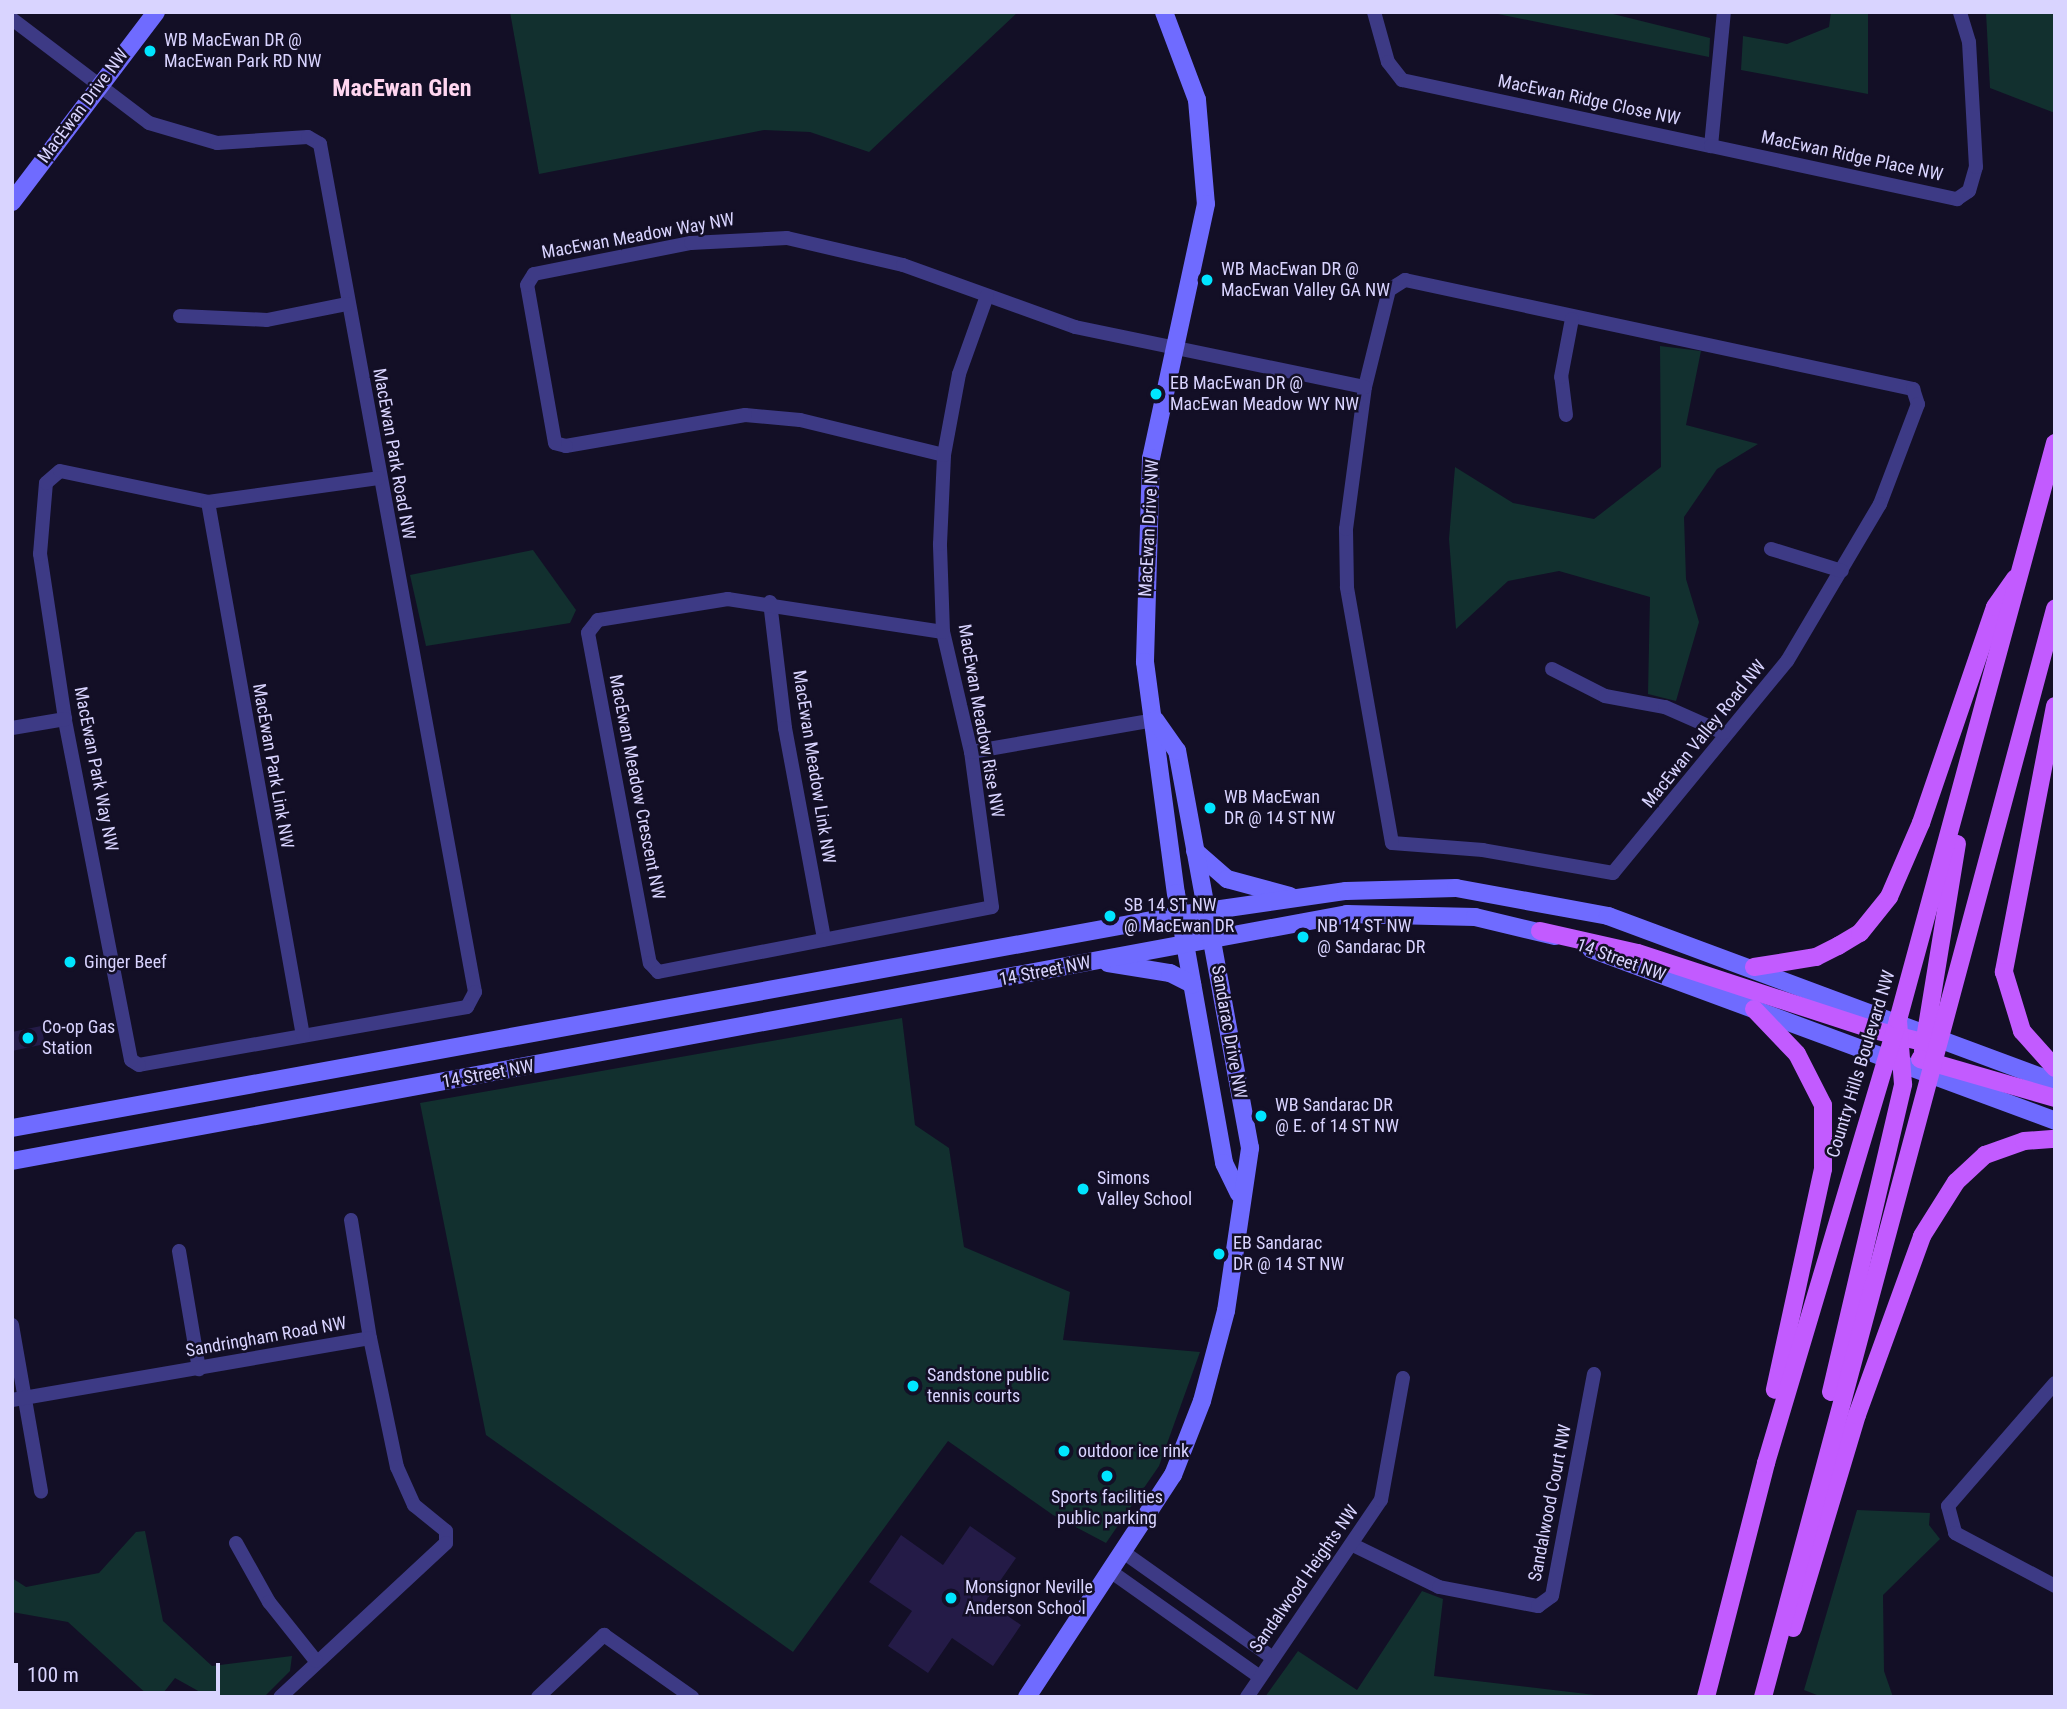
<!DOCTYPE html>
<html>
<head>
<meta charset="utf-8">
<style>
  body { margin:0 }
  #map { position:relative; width:2067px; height:1709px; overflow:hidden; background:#130f26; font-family:"Roboto Condensed",sans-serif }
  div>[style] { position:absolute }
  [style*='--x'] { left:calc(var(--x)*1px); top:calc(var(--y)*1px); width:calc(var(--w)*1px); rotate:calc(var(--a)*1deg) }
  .green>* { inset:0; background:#12302f }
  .building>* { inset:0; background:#241b47 }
  .street>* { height:14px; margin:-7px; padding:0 7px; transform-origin:7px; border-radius:7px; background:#3d3a85 }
  .secondary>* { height:18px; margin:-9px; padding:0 9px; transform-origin:9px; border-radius:9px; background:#6f6bff }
  .primary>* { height:18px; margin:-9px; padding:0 9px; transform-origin:9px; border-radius:9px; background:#c25bff }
  .dots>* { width:19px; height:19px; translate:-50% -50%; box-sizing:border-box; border:4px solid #130f26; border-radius:50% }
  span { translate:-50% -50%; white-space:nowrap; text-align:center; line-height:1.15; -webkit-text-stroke:5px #130f26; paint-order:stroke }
  .poi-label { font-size:18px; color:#d9d4ff }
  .left { translate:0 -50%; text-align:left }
  .street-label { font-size:18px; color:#d9d4ff }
  .district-label { font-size:24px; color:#ffd6f0; font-weight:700 }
  .frame { position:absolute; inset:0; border:14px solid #d9d4ff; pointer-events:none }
  .scale { position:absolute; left:14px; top:1663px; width:206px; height:32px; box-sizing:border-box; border:4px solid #d9d4ff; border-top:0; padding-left:9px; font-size:21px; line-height:24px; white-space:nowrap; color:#d9d4ff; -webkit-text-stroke:5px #130f26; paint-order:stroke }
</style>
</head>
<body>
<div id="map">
  <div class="green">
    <i style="clip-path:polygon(510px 12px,1018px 12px,869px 152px,810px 132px,764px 130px,539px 174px)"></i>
    <i style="clip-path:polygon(1488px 12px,1605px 12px,1710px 38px,1709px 57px)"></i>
    <i style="clip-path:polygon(1831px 12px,1868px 12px,1868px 94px,1741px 70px,1743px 36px,1787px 44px,1829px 27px)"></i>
    <i style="clip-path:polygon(1986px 12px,2055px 12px,2055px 113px,1990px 88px)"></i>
    <i style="clip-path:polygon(1660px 346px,1701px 351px,1686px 425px,1758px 444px,1717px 469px,1684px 517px,1686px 579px,1699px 622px,1676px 701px,1648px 694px,1650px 597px,1559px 571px,1508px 581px,1456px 629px,1449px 539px,1455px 467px,1513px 503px,1594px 519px,1661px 467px)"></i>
    <i style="clip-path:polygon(533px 550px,576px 610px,570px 623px,426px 646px,410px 575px)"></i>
    <i style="clip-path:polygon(902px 1018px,915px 1125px,949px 1148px,964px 1247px,1070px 1292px,1063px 1340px,1200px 1352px,1159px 1466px,1106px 1543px,1053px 1515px,948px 1441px,793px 1652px,486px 1435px,420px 1103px)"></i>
    <i style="clip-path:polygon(1857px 1510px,1930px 1513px,1929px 1525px,1940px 1539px,1883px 1595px,1884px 1671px,1893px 1697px,1822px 1697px,1804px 1690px)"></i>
    <i style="clip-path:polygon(145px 1531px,163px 1621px,212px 1666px,292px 1656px,290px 1671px,264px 1697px,209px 1697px,175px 1678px,160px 1697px,150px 1697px,68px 1622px,12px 1612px,12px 1578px,26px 1587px,99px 1573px,136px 1532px)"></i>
    <i style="clip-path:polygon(1422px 1591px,1443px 1599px,1434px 1676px,1612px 1697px,1265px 1697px,1298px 1651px,1357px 1690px)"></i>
  </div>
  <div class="building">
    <i style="clip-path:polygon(41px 1026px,45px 1044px,12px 1051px,12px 1032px)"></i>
    <i style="clip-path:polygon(970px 1526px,1016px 1558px,986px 1601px,1021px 1625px,993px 1666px,952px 1638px,928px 1673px,888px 1646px,912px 1611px,869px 1582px,901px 1535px,943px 1565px)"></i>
  </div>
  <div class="street">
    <i style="--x:1374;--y:12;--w:52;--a:74.4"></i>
    <i style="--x:1388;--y:62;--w:23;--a:52"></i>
    <i style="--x:1402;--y:80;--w:316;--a:12.1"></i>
    <i style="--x:1711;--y:146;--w:135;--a:-84.5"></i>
    <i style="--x:12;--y:19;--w:172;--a:37.2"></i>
    <i style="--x:149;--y:123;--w:71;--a:16.4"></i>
    <i style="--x:217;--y:143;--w:91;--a:-3.8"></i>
    <i style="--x:308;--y:137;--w:14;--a:30"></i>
    <i style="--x:320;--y:144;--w:862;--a:79.64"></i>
    <i style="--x:475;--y:992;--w:17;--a:118"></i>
    <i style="--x:467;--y:1007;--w:333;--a:170"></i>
    <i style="--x:139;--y:1065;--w:9;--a:-148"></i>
    <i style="--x:131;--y:1060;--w:347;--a:-101"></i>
    <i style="--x:65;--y:719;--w:167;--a:-98.6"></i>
    <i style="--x:40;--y:554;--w:71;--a:-85.2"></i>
    <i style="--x:46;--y:483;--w:18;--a:-41"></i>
    <i style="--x:60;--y:471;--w:151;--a:11.8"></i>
    <i style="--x:208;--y:502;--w:172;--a:-8"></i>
    <i style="--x:1711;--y:146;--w:252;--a:12.2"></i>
    <i style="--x:1957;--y:199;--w:14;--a:-34"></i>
    <i style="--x:1969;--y:191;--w:25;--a:-74"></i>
    <i style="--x:1976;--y:167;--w:125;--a:-93.2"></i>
    <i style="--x:1969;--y:42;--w:31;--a:-107"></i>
    <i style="--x:1405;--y:280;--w:520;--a:12.11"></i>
    <i style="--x:1913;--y:389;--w:16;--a:72"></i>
    <i style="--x:1918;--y:404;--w:107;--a:110.8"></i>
    <i style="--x:1880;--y:504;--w:182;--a:120.6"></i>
    <i style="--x:1787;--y:661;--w:274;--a:129.4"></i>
    <i style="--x:1613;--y:873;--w:132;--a:-170"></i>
    <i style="--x:1483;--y:850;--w:91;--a:-175.6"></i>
    <i style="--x:1392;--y:843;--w:260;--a:-100"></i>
    <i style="--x:1347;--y:587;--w:58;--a:-91"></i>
    <i style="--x:1346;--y:529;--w:143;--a:-82.4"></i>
    <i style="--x:1365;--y:387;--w:100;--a:-76.1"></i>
    <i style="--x:1389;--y:290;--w:19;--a:-32"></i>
    <i style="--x:180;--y:316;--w:87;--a:2.6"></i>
    <i style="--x:267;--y:320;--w:82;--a:-11.3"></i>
    <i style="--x:1566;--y:415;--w:38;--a:-97"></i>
    <i style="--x:1561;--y:377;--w:59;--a:-79.3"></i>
    <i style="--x:944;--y:455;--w:148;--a:-166.3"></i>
    <i style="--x:800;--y:420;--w:55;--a:-174.8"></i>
    <i style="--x:745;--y:415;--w:182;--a:170.2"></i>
    <i style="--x:566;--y:446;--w:11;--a:-165"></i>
    <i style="--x:555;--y:443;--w:160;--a:-100"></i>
    <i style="--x:527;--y:285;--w:13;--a:-58"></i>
    <i style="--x:534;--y:274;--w:160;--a:-11.2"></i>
    <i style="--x:691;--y:243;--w:96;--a:-3"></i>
    <i style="--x:787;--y:238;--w:119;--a:13.1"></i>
    <i style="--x:903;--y:265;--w:183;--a:19.8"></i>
    <i style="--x:1075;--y:327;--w:296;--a:11.7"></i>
    <i style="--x:208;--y:502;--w:542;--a:79.91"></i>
    <i style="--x:1771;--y:549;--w:74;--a:17.2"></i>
    <i style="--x:770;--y:602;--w:127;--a:83.2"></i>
    <i style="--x:785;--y:728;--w:215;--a:79.5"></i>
    <i style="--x:943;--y:632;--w:218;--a:-171.3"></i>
    <i style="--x:728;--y:599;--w:132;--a:170.8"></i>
    <i style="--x:598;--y:620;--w:16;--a:128"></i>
    <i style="--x:588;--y:633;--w:336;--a:79.4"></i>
    <i style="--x:650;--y:963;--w:12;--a:48"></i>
    <i style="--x:658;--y:972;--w:340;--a:-11"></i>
    <i style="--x:992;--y:907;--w:156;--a:-97.7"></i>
    <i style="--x:971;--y:752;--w:123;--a:-103.1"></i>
    <i style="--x:943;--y:632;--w:88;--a:-92"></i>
    <i style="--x:940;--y:544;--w:89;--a:-87.4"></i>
    <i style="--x:944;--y:455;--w:82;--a:-79.5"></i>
    <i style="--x:959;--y:374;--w:83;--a:-70.3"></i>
    <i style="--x:1552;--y:669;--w:59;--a:27"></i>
    <i style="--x:1605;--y:696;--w:61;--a:10.4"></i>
    <i style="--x:1665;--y:707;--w:64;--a:23.8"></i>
    <i style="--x:12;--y:728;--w:54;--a:-9.6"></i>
    <i style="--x:971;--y:752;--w:187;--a:-9.9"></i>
    <i style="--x:351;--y:1220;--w:120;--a:80.9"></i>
    <i style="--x:179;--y:1251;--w:120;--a:80.4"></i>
    <i style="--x:12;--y:1325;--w:169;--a:80.1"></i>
    <i style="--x:2055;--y:1383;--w:163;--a:131"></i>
    <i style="--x:1948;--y:1506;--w:28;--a:75"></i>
    <i style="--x:1955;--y:1533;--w:113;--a:27.9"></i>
    <i style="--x:12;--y:1400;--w:363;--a:-9.8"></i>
    <i style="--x:370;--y:1338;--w:132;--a:78.2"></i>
    <i style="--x:397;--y:1467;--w:42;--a:65.9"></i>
    <i style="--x:414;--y:1505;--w:41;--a:39.1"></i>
    <i style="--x:446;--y:1531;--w:12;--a:90"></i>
    <i style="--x:446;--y:1543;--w:226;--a:137.1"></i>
    <i style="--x:236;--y:1543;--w:68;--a:60.8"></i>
    <i style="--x:269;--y:1602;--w:75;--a:51.5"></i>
    <i style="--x:1355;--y:1546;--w:93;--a:26"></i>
    <i style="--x:1439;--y:1587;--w:101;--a:10.9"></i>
    <i style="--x:1538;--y:1606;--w:17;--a:-36"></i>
    <i style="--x:1552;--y:1596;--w:226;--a:-79.3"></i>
    <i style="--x:1126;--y:1554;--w:180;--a:35.3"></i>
    <i style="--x:1113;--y:1573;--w:180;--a:35.3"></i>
    <i style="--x:538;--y:1697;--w:91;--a:-43.2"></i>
    <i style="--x:604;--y:1635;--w:108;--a:35.2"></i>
    <i style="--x:1247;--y:1697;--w:238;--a:-55.8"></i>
    <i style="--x:1381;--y:1500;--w:124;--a:-79.8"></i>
  </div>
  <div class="secondary">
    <i style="--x:1164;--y:12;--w:94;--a:69.4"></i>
    <i style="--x:1197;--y:100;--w:104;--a:85.1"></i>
    <i style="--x:1206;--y:204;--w:260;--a:102.2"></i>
    <i style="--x:1151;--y:458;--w:204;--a:91.7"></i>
    <i style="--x:1145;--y:662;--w:233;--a:82.4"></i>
    <i style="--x:1176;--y:893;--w:274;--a:79.9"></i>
    <i style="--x:1224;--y:1163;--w:34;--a:64"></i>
    <i style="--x:12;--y:202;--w:238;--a:-52.8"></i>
    <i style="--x:1195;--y:851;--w:43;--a:41.2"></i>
    <i style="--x:1227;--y:879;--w:65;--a:15.1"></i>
    <i style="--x:1591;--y:949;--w:495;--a:20.3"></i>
    <i style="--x:1108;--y:963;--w:63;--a:9.2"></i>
    <i style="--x:1170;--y:973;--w:25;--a:27"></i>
    <i style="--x:12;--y:1128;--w:1186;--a:-10.34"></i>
    <i style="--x:1179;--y:915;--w:169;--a:-8.2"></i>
    <i style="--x:1346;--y:891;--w:110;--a:-1.6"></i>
    <i style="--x:1456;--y:888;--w:155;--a:10.4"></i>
    <i style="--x:1608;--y:916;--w:477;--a:20.4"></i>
    <i style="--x:12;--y:1161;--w:1358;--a:-10.48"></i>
    <i style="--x:1347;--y:914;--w:128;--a:1.3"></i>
    <i style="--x:1475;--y:917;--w:82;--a:13.4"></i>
    <i style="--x:1027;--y:1697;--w:266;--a:-56.7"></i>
    <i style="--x:1173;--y:1475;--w:79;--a:-68.6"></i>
    <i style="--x:1202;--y:1401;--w:93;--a:-75.1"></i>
    <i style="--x:1226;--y:1311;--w:165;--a:-81.6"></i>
    <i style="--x:1250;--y:1148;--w:404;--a:-100.4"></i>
    <i style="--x:1177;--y:751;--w:38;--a:-125"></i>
  </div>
  <div class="primary">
    <i style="--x:2055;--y:706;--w:271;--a:100.9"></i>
    <i style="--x:2004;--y:972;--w:62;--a:73"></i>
    <i style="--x:2022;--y:1031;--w:50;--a:48.3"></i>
    <i style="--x:1540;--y:931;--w:100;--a:12.7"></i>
    <i style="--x:1638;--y:953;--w:244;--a:18.1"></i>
    <i style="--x:1870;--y:1029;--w:50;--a:13.8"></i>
    <i style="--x:1919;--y:1041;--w:21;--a:-11"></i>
    <i style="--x:1754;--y:967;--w:63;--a:-9.2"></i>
    <i style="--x:1816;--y:957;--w:25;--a:-27"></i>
    <i style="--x:1838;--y:946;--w:26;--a:-31"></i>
    <i style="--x:1860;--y:933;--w:46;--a:-51.1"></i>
    <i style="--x:1889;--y:897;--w:81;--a:-66.6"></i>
    <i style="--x:1921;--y:823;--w:228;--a:-71.1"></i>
    <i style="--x:1995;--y:607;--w:35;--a:-55"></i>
    <i style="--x:1754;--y:1009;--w:62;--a:46.3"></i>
    <i style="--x:1797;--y:1054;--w:57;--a:63"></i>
    <i style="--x:1823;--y:1105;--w:64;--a:90"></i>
    <i style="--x:1823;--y:1169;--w:226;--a:102.3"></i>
    <i style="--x:1923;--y:1051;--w:210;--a:-80.7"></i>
    <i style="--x:1920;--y:1059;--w:141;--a:16.1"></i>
    <i style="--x:1831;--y:1392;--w:316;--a:-76.8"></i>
    <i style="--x:1903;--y:1084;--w:64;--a:-94.5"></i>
    <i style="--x:1793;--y:1628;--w:222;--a:-73.3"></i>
    <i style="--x:1857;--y:1415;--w:190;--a:-70"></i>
    <i style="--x:1922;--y:1236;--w:64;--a:-57.8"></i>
    <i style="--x:1956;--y:1182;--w:40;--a:-43"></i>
    <i style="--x:1985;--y:1155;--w:41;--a:-19.7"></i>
    <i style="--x:2024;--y:1141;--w:31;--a:-4"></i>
    <i style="--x:1706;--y:1697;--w:242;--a:-75.6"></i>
    <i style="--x:1766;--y:1463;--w:462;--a:-73.4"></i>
    <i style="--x:1898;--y:1020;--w:598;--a:-74.78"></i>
    <i style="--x:1763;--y:1697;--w:1127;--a:-74.98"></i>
  </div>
  <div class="dots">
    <i style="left:150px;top:51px;background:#00e5ff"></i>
    <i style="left:1207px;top:280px;background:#00e5ff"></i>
    <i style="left:1156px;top:394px;background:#00e5ff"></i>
    <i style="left:1210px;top:808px;background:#00e5ff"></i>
    <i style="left:1110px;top:916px;background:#00e5ff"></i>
    <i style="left:1303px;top:937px;background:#00e5ff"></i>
    <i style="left:70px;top:962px;background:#00e5ff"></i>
    <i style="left:28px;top:1038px;background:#00e5ff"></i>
    <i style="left:1261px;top:1116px;background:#00e5ff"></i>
    <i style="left:1083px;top:1189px;background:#00e5ff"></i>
    <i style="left:1219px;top:1254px;background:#00e5ff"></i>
    <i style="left:913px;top:1386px;background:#00e5ff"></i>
    <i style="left:1064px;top:1451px;background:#00e5ff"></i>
    <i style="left:1107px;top:1476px;background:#00e5ff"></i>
    <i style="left:951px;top:1598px;background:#00e5ff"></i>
  </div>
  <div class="poi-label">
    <span class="left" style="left:164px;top:51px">WB MacEwan DR @<br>MacEwan Park RD NW</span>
    <span class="left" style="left:1221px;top:280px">WB MacEwan DR @<br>MacEwan Valley GA NW</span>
    <span class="left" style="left:1170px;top:394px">EB MacEwan DR @<br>MacEwan Meadow WY NW</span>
    <span class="left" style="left:1224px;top:808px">WB MacEwan<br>DR @ 14 ST NW</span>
    <span class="left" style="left:1124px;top:916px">SB 14 ST NW<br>@ MacEwan DR</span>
    <span class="left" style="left:1317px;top:937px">NB 14 ST NW<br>@ Sandarac DR</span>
    <span class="left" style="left:84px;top:962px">Ginger Beef</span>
    <span class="left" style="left:42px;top:1038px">Co-op Gas<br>Station</span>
    <span class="left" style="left:1275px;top:1116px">WB Sandarac DR<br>@ E. of 14 ST NW</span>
    <span class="left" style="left:1097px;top:1189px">Simons<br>Valley School</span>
    <span class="left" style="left:1233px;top:1254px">EB Sandarac<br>DR @ 14 ST NW</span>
    <span class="left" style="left:927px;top:1386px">Sandstone public<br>tennis courts</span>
    <span class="left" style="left:1078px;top:1451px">outdoor ice rink</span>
    <span style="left:1107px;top:1508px">Sports facilities<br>public parking</span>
    <span class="left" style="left:965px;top:1598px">Monsignor Neville<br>Anderson School</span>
  </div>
  <div class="street-label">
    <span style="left:1589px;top:100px;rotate:12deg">MacEwan Ridge Close NW</span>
    <span style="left:83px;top:106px;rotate:-53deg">MacEwan Drive NW</span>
    <span style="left:1852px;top:156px;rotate:12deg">MacEwan Ridge Place NW</span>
    <span style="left:638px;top:236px;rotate:-10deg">MacEwan Meadow Way NW</span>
    <span style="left:394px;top:454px;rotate:80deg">MacEwan Park Road NW</span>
    <span style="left:1149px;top:528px;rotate:-87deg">MacEwan Drive NW</span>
    <span style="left:981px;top:721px;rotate:80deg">MacEwan Meadow Rise NW</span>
    <span style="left:1704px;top:734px;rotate:-51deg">MacEwan Valley Road NW</span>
    <span style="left:273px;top:766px;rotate:80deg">MacEwan Park Link NW</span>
    <span style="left:814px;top:767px;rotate:81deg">MacEwan Meadow Link NW</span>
    <span style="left:96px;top:769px;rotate:79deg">MacEwan Park Way NW</span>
    <span style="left:637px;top:787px;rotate:79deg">MacEwan Meadow Crescent NW</span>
    <span style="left:1621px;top:960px;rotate:20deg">14 Street NW</span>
    <span style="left:1045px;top:971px;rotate:-11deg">14 Street NW</span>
    <span style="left:1229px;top:1032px;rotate:80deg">Sandarac Drive NW</span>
    <span style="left:1861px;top:1064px;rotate:-73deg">Country Hills Boulevard NW</span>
    <span style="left:488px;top:1074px;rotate:-10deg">14 Street NW</span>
    <span style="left:266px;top:1337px;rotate:-10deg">Sandringham Road NW</span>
    <span style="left:1550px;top:1503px;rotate:-79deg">Sandalwood Court NW</span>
    <span style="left:1304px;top:1579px;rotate:-55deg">Sandalwood Heights NW</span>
  </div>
  <div class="district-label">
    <span style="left:402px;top:89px">MacEwan Glen</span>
  </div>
  <div class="frame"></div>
  <div class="scale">100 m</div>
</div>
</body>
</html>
